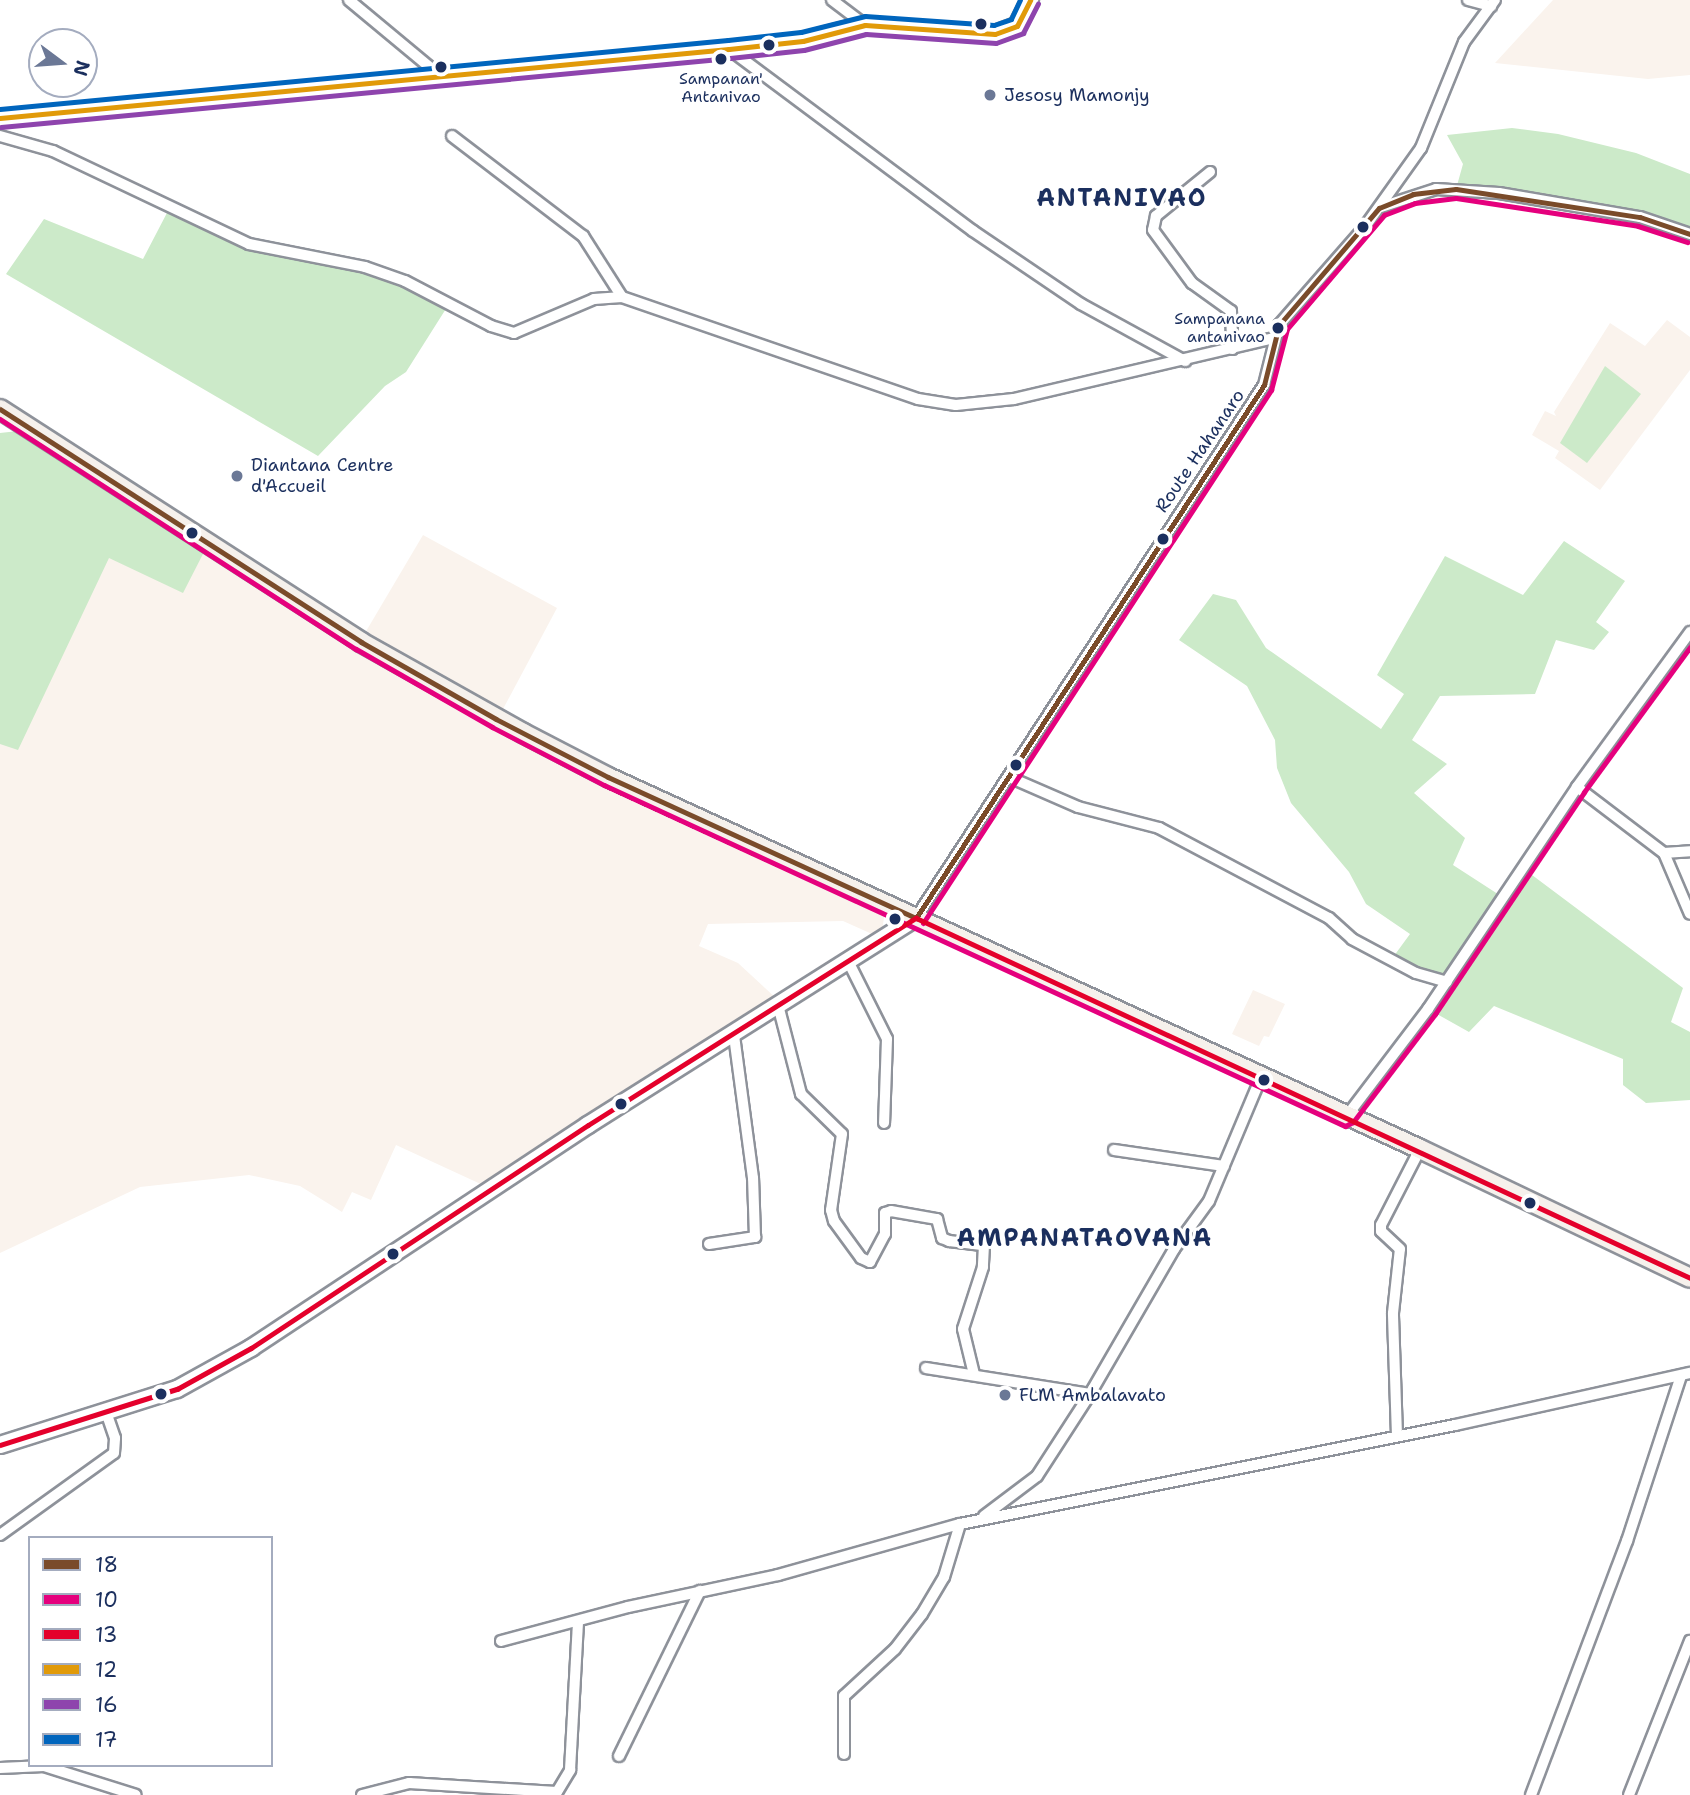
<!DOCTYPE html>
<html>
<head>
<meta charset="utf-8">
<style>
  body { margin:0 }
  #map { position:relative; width:1690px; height:1795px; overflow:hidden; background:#fff; font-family:"Shantell Sans",sans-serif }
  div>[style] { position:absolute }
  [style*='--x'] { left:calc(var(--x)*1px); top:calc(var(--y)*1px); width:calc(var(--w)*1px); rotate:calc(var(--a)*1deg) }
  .built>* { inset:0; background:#faf3ed }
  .green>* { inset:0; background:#cceac9 }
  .roads { filter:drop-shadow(2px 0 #8e929a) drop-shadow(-2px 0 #8e929a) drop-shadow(0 2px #8e929a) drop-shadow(0 -2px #8e929a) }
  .street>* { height:10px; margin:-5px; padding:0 5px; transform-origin:5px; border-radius:5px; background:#fff }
  .secondary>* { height:16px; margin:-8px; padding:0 8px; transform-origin:8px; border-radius:8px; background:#fff }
  .primary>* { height:18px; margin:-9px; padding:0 9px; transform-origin:9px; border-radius:9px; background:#f6f1ec }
  .bus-1>* { height:5px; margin:-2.5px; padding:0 2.5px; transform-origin:2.5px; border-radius:2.5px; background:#7a4b2a }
  .bus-2>* { height:5px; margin:-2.5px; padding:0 2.5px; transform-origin:2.5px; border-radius:2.5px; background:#e5007d }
  .bus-3>* { height:5px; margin:-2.5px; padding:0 2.5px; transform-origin:2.5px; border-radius:2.5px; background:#e4002b }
  .bus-4>* { height:5px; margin:-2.5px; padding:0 2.5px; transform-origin:2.5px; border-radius:2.5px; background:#e19a09 }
  .bus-5>* { height:5px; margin:-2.5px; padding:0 2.5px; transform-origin:2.5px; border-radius:2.5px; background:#8e44ad }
  .bus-6>* { height:5px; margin:-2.5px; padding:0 2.5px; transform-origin:2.5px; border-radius:2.5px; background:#0065bd }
  .dots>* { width:19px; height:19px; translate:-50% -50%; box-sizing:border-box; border:4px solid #fff; border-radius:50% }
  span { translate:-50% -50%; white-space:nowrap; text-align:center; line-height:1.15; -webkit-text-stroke:6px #fff; paint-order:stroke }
  .bus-label { font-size:16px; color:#1b2f5e }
  .right { translate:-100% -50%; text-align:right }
  .poi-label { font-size:18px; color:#1b2f5e }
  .left { translate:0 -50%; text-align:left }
  .street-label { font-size:18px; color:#1b2f5e }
  .district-label { font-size:24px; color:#1b2f5e; font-weight:700; letter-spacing:2px }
  .legend { position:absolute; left:28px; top:1536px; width:245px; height:231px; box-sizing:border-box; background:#fff; border:2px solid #a4acbf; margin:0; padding:9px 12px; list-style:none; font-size:21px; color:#1b2f5e }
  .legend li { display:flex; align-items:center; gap:14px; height:35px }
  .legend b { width:35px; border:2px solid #a4acbf }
  .north { position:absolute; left:28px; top:28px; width:70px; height:70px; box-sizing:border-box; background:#fff; border:2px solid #a4acbf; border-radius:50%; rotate:106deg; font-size:19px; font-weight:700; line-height:28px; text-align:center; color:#1b2f5e }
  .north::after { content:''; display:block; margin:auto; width:24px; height:32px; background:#6b7896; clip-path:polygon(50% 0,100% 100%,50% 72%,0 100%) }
</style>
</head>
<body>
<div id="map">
  <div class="built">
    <i style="clip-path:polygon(1553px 0,1690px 0,1690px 75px,1648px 79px,1495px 63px)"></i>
    <i style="clip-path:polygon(1667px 320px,1690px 337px,1690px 370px,1600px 490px,1555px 458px,1559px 451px,1532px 435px,1545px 411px,1556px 416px,1554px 412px,1610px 323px,1645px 346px)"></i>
    <i style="clip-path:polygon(77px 470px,359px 654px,551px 755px,885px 911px,881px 938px,843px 921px,708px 924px,699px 946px,738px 963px,777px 999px,485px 1186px,396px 1145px,371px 1200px,352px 1192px,342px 1212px,300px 1186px,249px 1175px,140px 1187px,0 1253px,0 629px)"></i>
    <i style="clip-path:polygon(423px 535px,557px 608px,503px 709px,365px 633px)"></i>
    <i style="clip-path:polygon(1253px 990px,1285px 1004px,1269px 1037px,1264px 1036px,1259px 1046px,1232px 1034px)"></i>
  </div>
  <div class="green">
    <i style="clip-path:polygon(1512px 128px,1558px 134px,1636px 153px,1690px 174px,1690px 234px,1640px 217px,1456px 189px,1463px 164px,1447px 135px)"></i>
    <i style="clip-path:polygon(169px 209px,212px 230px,365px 267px,449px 304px,406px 372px,385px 386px,318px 456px,6px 274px,44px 219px,143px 259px)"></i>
    <i style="clip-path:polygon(1605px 366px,1641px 394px,1587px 463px,1560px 443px)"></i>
    <i style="clip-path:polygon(18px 431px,204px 552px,183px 593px,109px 558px,18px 750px,0 744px,0 433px)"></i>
    <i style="clip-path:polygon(1564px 541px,1625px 581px,1596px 622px,1609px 632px,1594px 650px,1556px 640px,1535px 694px,1440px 696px,1412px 740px,1447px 764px,1414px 793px,1465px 838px,1453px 865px,1504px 898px,1524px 869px,1683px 988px,1671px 1022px,1690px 1032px,1690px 1100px,1646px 1103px,1623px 1085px,1623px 1059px,1494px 1006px,1469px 1032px,1428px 1009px,1446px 982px,1391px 960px,1410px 934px,1366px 904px,1349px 872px,1291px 803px,1277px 768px,1275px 740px,1247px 686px,1179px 640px,1213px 594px,1236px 600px,1266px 648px,1381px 729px,1404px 694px,1377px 675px,1445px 556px,1523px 595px)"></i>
  </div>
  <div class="roads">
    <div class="street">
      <i style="--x:349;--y:0;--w:116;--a:39.7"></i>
      <i style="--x:832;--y:0;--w:41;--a:37.1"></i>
      <i style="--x:1468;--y:0;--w:24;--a:15"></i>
      <i style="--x:729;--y:49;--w:304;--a:36.7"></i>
      <i style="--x:973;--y:231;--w:130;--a:34.1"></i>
      <i style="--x:1081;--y:304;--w:119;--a:28.7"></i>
      <i style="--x:0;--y:136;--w:55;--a:15.8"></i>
      <i style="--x:53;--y:151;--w:217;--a:25.4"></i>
      <i style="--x:249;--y:244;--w:118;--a:11.2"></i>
      <i style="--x:365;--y:267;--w:42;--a:19.3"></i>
      <i style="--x:405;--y:281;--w:97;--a:27.6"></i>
      <i style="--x:491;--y:326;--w:24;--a:17"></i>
      <i style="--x:514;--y:333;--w:87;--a:-23"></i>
      <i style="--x:594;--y:299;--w:28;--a:-4"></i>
      <i style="--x:622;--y:297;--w:313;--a:19"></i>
      <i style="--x:918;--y:399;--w:38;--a:9"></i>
      <i style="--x:956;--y:405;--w:58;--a:-5.9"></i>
      <i style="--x:1014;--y:399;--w:267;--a:-13.2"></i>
      <i style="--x:452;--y:136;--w:165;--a:37.4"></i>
      <i style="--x:583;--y:236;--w:72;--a:57.4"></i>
      <i style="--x:1210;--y:172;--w:70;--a:140.8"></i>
      <i style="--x:1156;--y:216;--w:14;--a:102"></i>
      <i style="--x:1153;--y:230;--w:66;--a:53.7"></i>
      <i style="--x:1192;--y:283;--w:48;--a:35.7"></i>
      <i style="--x:1231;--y:311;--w:38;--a:88"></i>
      <i style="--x:1381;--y:207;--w:58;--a:-18.1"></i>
      <i style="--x:1436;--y:189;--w:63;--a:3.6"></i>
      <i style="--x:1499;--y:193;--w:143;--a:9.7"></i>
      <i style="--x:1640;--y:217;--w:53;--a:18.8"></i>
      <i style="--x:1009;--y:777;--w:75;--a:23.5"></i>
      <i style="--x:1078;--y:807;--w:84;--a:14.5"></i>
      <i style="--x:1159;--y:828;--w:192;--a:27.9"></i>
      <i style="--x:1329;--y:918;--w:31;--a:42"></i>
      <i style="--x:1352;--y:939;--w:72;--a:28"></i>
      <i style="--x:1416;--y:973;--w:32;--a:16"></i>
      <i style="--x:1577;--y:787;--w:109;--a:37.2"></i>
      <i style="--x:1664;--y:853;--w:66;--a:66.9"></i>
      <i style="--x:1664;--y:853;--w:26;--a:-4"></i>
      <i style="--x:916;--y:918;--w:637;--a:-56.86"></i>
      <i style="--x:1264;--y:385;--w:62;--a:-76"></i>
      <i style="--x:1279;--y:325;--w:129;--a:-48.8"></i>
      <i style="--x:1364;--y:228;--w:98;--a:-54.5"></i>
      <i style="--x:1421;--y:148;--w:114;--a:-67.9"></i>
      <i style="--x:1464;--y:42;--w:52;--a:-53.6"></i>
      <i style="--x:848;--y:961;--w:87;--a:63.4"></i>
      <i style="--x:887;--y:1039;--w:84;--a:92"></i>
      <i style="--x:778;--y:1005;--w:92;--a:75.5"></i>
      <i style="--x:801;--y:1094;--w:57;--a:44.3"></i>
      <i style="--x:842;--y:1134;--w:77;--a:98.2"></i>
      <i style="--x:831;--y:1210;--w:11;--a:75"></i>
      <i style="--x:834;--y:1221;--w:46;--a:53.9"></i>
      <i style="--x:861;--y:1258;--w:10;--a:24"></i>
      <i style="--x:870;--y:1262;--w:32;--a:-62"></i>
      <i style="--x:885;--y:1234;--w:21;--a:-90"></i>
      <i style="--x:885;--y:1213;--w:6;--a:-18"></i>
      <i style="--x:891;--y:1211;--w:47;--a:9.9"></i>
      <i style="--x:937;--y:1219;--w:20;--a:75"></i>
      <i style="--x:942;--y:1238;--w:8;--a:23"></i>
      <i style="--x:949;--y:1241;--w:35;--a:7"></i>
      <i style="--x:984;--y:1245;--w:22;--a:93"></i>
      <i style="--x:983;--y:1267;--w:65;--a:107.9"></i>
      <i style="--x:963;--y:1329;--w:46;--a:76.3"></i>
      <i style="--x:1346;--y:1117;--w:136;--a:-52.8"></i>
      <i style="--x:1428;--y:1009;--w:267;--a:-56.1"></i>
      <i style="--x:1577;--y:787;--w:192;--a:-53.9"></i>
      <i style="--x:1114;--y:1150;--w:111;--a:8.3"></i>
      <i style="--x:709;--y:1244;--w:47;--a:-8.7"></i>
      <i style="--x:755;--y:1237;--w:59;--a:-91.9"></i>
      <i style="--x:753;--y:1178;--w:144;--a:-97.6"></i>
      <i style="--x:926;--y:1368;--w:166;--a:9"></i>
      <i style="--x:1397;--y:1436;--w:123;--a:-91.9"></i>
      <i style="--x:1393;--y:1313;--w:64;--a:-83.8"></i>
      <i style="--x:1400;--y:1249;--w:26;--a:-137"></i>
      <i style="--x:1381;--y:1231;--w:6;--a:-90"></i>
      <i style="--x:1381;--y:1225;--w:85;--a:-62.8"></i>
      <i style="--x:984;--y:1516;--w:66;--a:-37"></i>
      <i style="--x:1037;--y:1476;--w:98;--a:-57.1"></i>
      <i style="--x:1090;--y:1394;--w:168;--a:-59.9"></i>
      <i style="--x:1174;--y:1249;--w:59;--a:-53.9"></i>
      <i style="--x:1209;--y:1201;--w:134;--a:-67.2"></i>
      <i style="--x:0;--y:1535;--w:140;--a:-35.7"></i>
      <i style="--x:114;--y:1453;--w:15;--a:-86"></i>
      <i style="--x:115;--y:1438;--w:24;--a:-109"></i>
      <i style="--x:501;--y:1641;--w:131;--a:-15"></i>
      <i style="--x:628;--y:1607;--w:153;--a:-12"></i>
      <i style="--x:778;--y:1575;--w:189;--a:-15.7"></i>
      <i style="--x:960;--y:1524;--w:505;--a:-11.31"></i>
      <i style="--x:1455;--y:1425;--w:241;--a:-12.5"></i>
      <i style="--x:844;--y:1754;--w:58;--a:-90"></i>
      <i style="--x:844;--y:1696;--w:69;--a:-42.7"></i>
      <i style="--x:895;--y:1649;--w:44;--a:-52.4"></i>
      <i style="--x:922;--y:1614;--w:43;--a:-59.3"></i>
      <i style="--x:944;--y:1577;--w:55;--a:-73.2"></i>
      <i style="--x:619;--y:1756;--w:184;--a:-63.9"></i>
      <i style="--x:0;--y:1768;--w:44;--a:-2.6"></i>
      <i style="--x:44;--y:1766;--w:96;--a:17.5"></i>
      <i style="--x:362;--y:1795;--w:49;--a:-14.3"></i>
      <i style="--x:409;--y:1783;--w:148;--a:3.5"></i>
      <i style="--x:557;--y:1792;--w:26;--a:-59"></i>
      <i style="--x:570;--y:1770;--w:146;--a:-86.9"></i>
      <i style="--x:1531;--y:1795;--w:272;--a:-69.3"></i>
      <i style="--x:1627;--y:1541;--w:174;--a:-71.9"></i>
      <i style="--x:1629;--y:1795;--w:166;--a:-68.4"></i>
    </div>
    <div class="secondary">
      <i style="--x:0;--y:118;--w:732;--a:-5.41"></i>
      <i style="--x:729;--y:49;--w:74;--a:-6.2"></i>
      <i style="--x:803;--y:41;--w:64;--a:-14.5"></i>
      <i style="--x:865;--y:25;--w:130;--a:4"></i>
      <i style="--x:995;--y:34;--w:23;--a:-20"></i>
      <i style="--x:1017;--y:26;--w:29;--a:-63"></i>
      <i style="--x:0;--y:1445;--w:186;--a:-17.6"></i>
      <i style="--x:177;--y:1389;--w:85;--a:-29"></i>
      <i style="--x:251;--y:1348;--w:404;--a:-33.5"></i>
      <i style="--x:588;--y:1125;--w:388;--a:-32.3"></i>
    </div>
    <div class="primary">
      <i style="--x:0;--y:409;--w:430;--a:32.8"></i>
      <i style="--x:361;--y:642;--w:186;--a:29.3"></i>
      <i style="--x:523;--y:733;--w:96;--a:27.4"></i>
      <i style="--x:608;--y:777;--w:893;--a:24.61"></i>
      <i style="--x:1420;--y:1149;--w:299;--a:25.5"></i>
    </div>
  </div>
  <div class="bus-1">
    <i style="--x:0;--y:409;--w:430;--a:32.8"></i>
    <i style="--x:361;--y:642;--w:155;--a:29.7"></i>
    <i style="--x:496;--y:719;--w:126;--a:27.4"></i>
    <i style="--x:608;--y:777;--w:339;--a:24.6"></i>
    <i style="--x:916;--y:918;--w:637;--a:-56.86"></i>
    <i style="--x:1264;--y:385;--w:62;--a:-76"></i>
    <i style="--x:1279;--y:325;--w:154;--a:-49.5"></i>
    <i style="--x:1379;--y:208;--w:37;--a:-22"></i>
    <i style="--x:1413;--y:194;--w:43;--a:-6.6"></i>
    <i style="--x:1456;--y:189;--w:186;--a:8.7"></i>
    <i style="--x:1640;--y:217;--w:53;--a:18.8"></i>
  </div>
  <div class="bus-2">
    <i style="--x:0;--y:419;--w:424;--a:32.9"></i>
    <i style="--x:356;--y:649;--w:157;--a:29.8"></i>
    <i style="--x:492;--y:727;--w:126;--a:27.4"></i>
    <i style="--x:604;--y:785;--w:816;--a:24.71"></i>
    <i style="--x:1345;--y:1126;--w:9;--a:-27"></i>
    <i style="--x:1353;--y:1122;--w:136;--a:-52.8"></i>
    <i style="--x:1435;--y:1014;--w:267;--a:-56.1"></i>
    <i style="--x:1584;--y:792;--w:180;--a:-53.8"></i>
    <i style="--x:923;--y:923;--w:637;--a:-56.86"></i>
    <i style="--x:1271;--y:390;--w:63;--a:-75.3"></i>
    <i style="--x:1287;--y:329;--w:150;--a:-49.6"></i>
    <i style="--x:1384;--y:215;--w:33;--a:-21"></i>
    <i style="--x:1415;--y:203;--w:41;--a:-7"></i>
    <i style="--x:1456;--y:198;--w:184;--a:8.7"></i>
    <i style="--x:1638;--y:226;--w:52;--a:18.1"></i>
  </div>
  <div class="bus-3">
    <i style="--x:916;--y:918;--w:854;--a:24.94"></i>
    <i style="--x:0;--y:1445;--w:186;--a:-17.6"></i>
    <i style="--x:177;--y:1389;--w:85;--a:-29"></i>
    <i style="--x:251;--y:1348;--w:404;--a:-33.5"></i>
    <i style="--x:588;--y:1125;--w:388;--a:-32.3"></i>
  </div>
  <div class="bus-4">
    <i style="--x:0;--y:118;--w:732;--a:-5.41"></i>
    <i style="--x:729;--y:49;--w:74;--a:-6.2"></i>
    <i style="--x:803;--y:41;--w:64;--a:-14.5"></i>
    <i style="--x:865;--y:25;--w:130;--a:4"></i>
    <i style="--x:995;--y:34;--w:23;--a:-20"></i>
    <i style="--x:1017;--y:26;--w:29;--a:-63"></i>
  </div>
  <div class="bus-5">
    <i style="--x:1;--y:127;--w:732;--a:-5.41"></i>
    <i style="--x:730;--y:58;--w:74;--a:-6.2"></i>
    <i style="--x:804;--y:50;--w:64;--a:-14.5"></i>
    <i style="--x:866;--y:34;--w:130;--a:4"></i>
    <i style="--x:996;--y:43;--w:29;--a:-20"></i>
    <i style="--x:1023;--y:33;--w:33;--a:-63"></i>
  </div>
  <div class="bus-6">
    <i style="--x:0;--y:109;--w:731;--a:-5.41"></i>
    <i style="--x:728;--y:40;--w:73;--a:-6.3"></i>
    <i style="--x:801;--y:32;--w:66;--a:-14"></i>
    <i style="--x:865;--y:16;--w:129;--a:4"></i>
    <i style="--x:994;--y:25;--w:18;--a:-19"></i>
    <i style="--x:1011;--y:19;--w:21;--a:-65"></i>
  </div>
  <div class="dots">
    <i style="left:981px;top:24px;background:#1b2f5e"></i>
    <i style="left:769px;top:45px;background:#1b2f5e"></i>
    <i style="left:721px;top:59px;background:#1b2f5e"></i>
    <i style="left:441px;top:67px;background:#1b2f5e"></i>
    <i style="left:990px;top:95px;background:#6b7896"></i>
    <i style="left:1363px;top:227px;background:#1b2f5e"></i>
    <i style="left:1278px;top:328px;background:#1b2f5e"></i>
    <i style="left:237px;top:476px;background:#6b7896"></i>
    <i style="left:192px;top:533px;background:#1b2f5e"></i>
    <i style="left:1163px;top:539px;background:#1b2f5e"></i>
    <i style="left:1016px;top:765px;background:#1b2f5e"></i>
    <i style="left:895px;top:919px;background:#1b2f5e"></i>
    <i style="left:1264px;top:1080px;background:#1b2f5e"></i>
    <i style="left:621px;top:1104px;background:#1b2f5e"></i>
    <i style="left:1530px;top:1203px;background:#1b2f5e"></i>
    <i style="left:393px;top:1254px;background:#1b2f5e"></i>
    <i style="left:161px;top:1394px;background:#1b2f5e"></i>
    <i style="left:1005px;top:1395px;background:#6b7896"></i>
  </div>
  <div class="bus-label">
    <span style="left:721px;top:88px">Sampanan'<br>Antanivao</span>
    <span class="right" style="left:1265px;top:328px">Sampanana<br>antanivao</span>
  </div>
  <div class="poi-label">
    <span class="left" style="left:1004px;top:95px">Jesosy Mamonjy</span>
    <span class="left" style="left:251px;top:476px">Diantana Centre<br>d'Accueil</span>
    <span class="left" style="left:1019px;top:1395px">FLM Ambalavato</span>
  </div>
  <div class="street-label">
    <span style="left:1200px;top:451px;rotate:-56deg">Route Hahanaro</span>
  </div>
  <div class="district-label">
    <span style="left:1122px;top:199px">ANTANIVAO</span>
    <span style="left:1085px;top:1239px">AMPANATAOVANA</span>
  </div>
  <ul class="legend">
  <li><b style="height:9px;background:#7a4b2a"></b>18</li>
  <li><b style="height:9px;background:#e5007d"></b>10</li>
  <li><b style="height:9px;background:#e4002b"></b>13</li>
  <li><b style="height:9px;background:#e19a09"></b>12</li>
  <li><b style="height:9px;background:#8e44ad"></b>16</li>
  <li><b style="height:9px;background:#0065bd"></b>17</li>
  </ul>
  <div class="north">N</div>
</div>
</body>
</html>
